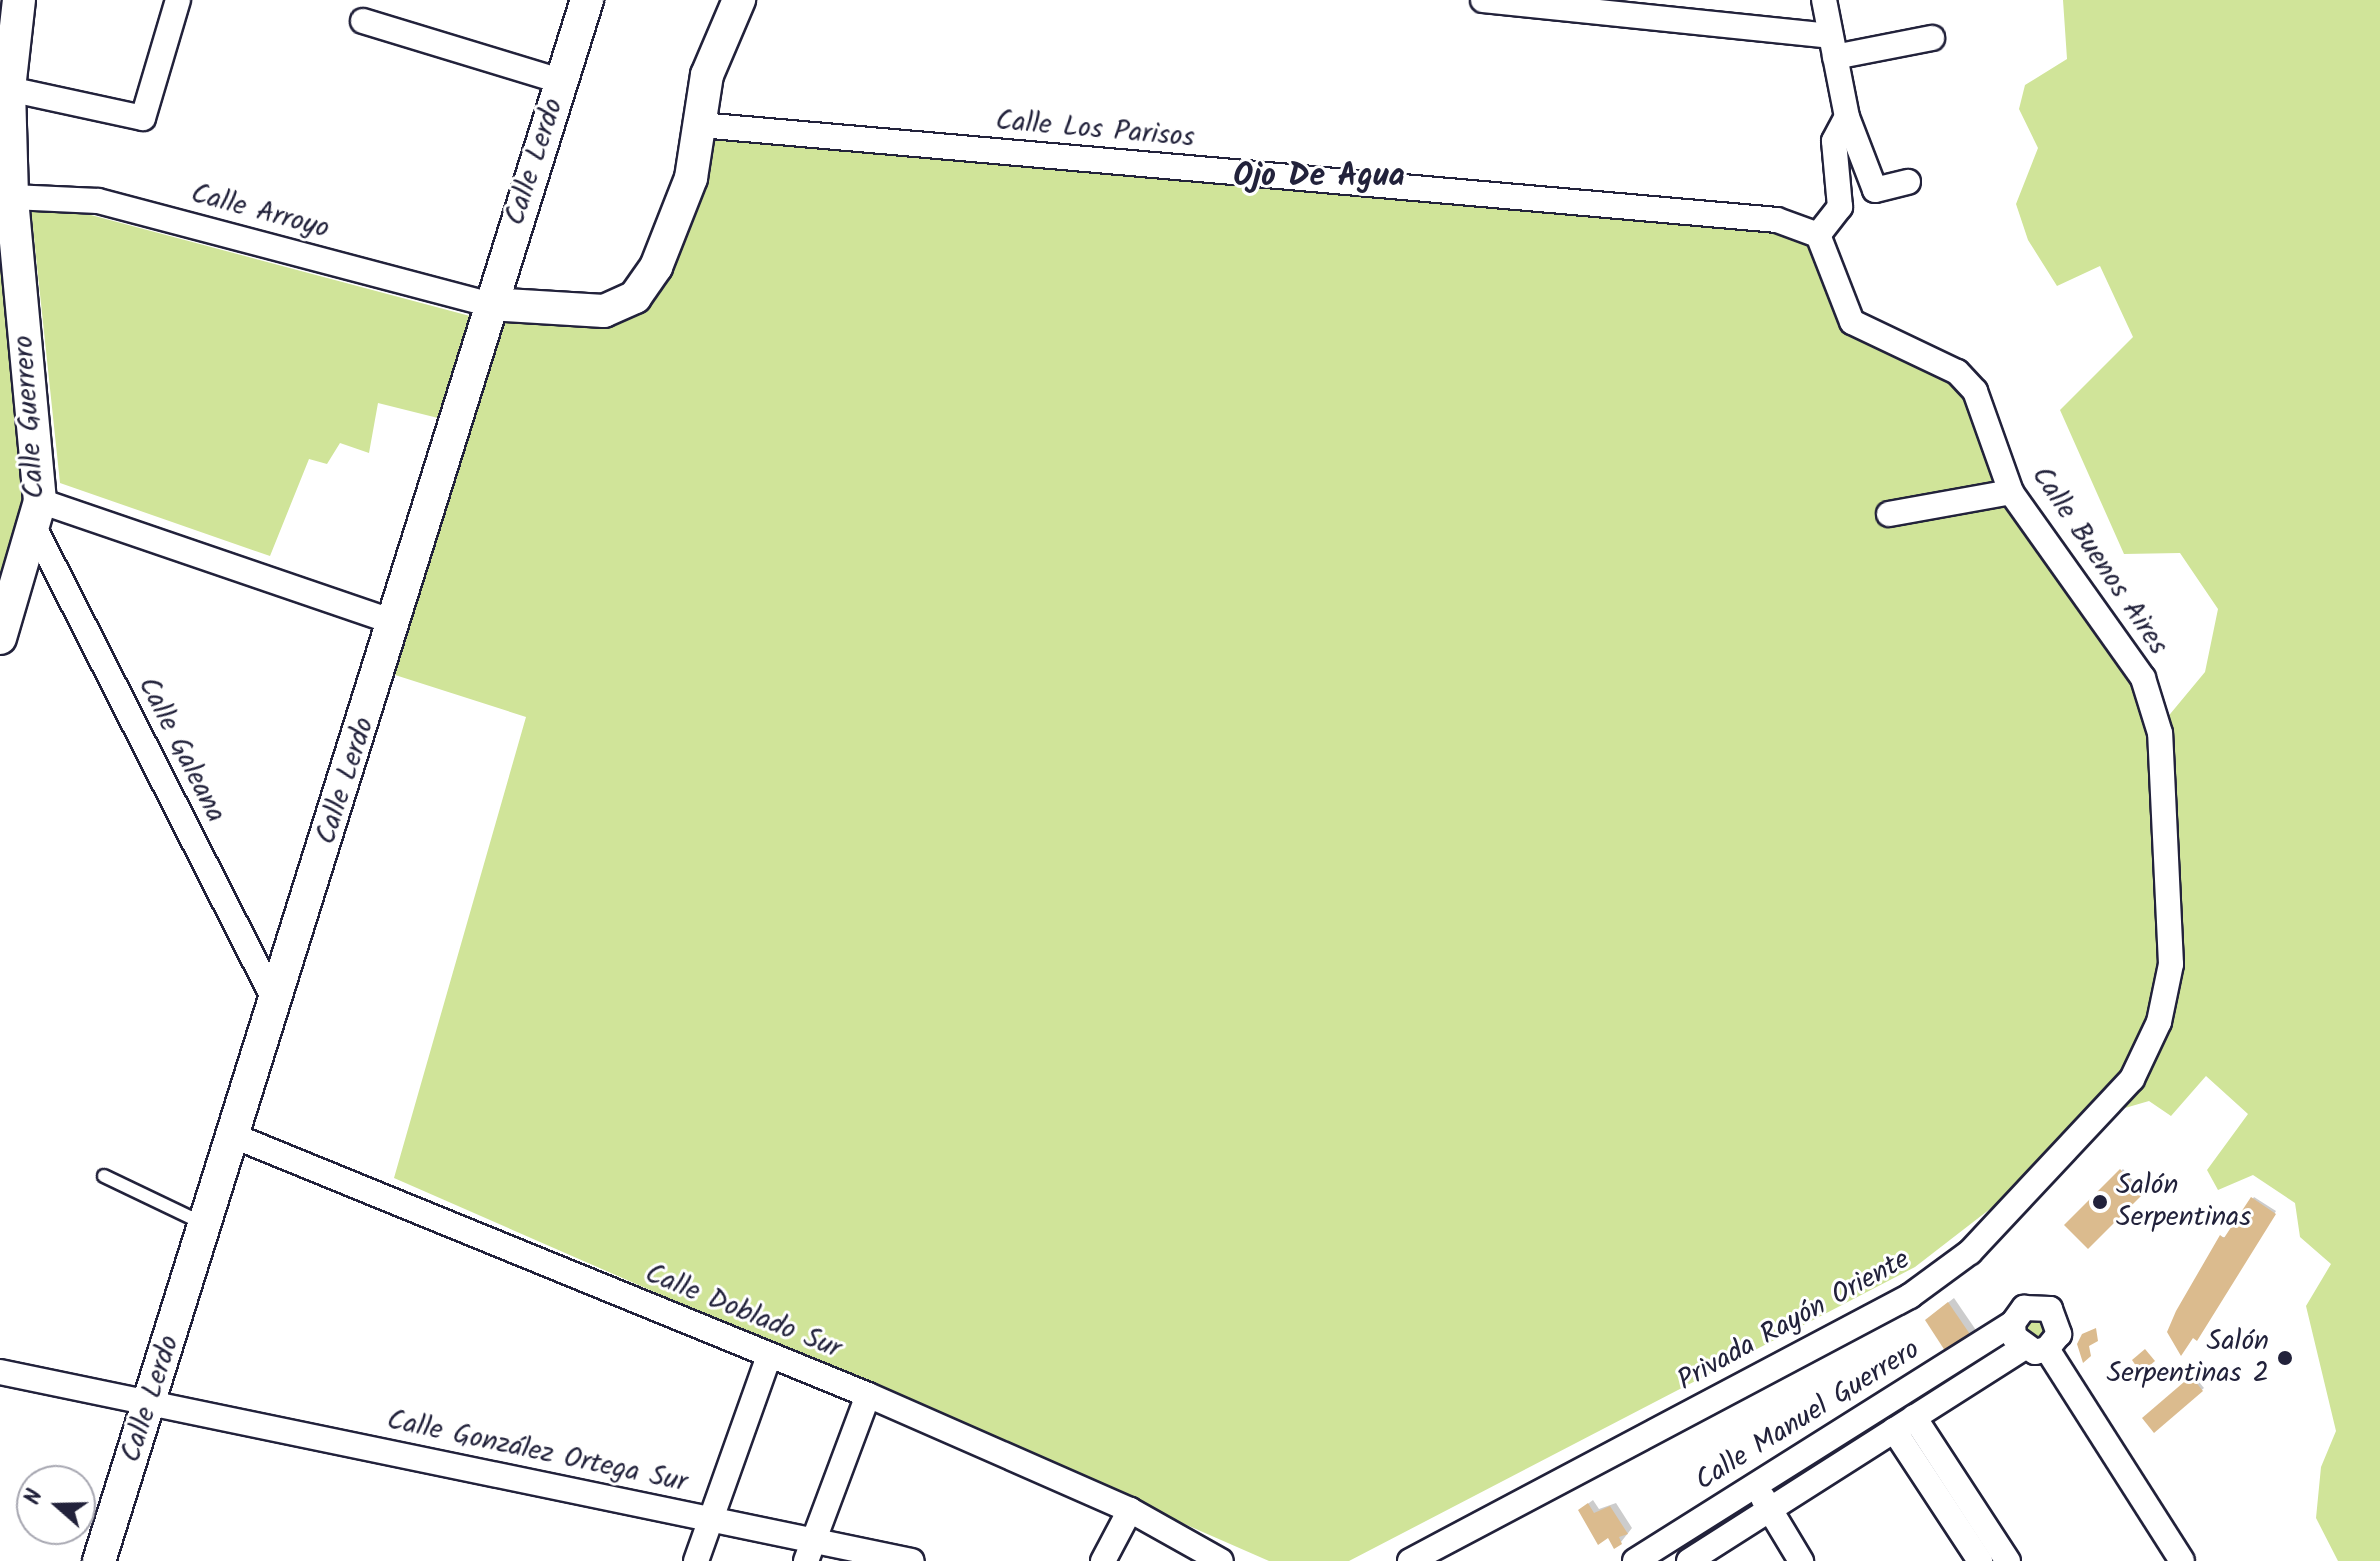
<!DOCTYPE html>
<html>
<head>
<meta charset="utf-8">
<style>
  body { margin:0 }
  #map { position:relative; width:2380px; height:1561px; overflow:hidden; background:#fff; font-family:Kalam,sans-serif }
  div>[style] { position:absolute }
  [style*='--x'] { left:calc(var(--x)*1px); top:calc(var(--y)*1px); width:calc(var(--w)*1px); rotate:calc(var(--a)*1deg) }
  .green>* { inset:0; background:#d0e499 }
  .shadow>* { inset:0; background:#0003 }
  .building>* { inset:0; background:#dbbb8e }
  .roads { filter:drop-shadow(2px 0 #22223b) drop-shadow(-2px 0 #22223b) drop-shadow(0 2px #22223b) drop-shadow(0 -2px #22223b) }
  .lane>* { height:12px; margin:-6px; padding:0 6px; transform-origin:6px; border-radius:6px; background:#fff }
  .street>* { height:24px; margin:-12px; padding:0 12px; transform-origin:12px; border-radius:12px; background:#fff }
  .secondary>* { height:32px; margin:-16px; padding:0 16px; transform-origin:16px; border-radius:16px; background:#fff }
  .dots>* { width:22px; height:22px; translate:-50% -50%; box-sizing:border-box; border:4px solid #fff; border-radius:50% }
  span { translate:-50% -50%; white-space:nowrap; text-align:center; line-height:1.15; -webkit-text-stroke:6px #fff; paint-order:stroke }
  .street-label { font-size:28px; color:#22223b }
  .poi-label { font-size:28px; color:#22223b }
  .left { translate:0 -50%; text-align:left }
  .right { translate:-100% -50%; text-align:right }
  .quarter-label { font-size:32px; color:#22223b; font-weight:700 }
  .north { position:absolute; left:16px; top:1465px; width:80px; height:80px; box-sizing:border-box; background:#fff; border:2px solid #a7a7b1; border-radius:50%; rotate:290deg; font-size:22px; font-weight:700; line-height:32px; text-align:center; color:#22223b }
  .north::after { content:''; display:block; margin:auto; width:28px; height:36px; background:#22223b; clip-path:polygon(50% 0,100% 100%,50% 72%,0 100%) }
</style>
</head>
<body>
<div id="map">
  <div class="green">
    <i style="clip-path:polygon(2063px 0,2380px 0,2380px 1561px,2338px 1561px,2316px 1518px,2321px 1467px,2336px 1431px,2306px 1306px,2331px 1264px,2300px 1237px,2295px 1203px,2253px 1175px,2218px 1190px,2207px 1170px,2248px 1114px,2206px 1076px,2171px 1116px,2149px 1101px,2118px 1110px,1915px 1267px,1349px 1561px,1269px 1561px,394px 1178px,526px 717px,392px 674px,504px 311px,631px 303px,697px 127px,1773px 224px,1809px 236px,1859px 324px,1957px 374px,2005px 487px,2140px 675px,2156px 731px,2205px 672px,2218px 609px,2180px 553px,2124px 554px,2060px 410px,2133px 337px,2100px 266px,2057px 286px,2028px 240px,2016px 204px,2038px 148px,2019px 109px,2025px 85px,2067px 59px)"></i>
    <i style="clip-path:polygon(0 171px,34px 486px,0 633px)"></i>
    <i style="clip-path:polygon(31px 209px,91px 215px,470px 316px,438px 418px,378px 403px,369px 453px,340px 443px,327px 464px,309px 459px,270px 556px,60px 483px)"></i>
    <i style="clip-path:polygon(2039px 1313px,2052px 1336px,2031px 1343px,2023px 1326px)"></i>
  </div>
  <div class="shadow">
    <i style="clip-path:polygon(2123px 1169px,2142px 1191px,2088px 1247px,2067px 1225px)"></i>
    <i style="clip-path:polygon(2254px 1197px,2276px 1211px,2198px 1337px,2221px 1237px,2227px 1237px)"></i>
    <i style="clip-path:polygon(1954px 1298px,1980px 1336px,1975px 1341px,1932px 1315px)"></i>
    <i style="clip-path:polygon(2194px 1376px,2204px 1388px,2154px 1430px,2145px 1418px)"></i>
    <i style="clip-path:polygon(1593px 1500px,1599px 1509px,1616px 1503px,1632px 1528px,1621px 1542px,1585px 1506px)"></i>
  </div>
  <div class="building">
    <i style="clip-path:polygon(2120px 1169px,2142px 1195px,2088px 1249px,2064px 1225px)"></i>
    <i style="clip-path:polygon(2251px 1197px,2276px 1214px,2197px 1341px,2193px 1338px,2181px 1356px,2167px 1332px,2176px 1311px,2220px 1235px,2224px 1238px)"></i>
    <i style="clip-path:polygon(1948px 1302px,1976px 1343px,1951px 1360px,1925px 1320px)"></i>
    <i style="clip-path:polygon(2096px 1328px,2098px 1341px,2089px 1346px,2091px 1356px,2083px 1363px,2077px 1344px,2082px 1334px)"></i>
    <i style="clip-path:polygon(2145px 1349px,2155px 1361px,2141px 1373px,2132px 1360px)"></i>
    <i style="clip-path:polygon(2191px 1376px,2203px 1391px,2154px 1433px,2142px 1418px)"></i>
    <i style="clip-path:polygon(1588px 1503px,1594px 1513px,1610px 1506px,1628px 1534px,1619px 1537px,1622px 1544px,1614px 1549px,1608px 1538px,1598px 1545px,1578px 1510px)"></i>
  </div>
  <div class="roads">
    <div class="lane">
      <i style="--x:104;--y:1176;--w:109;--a:25.6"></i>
    </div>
    <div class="street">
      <i style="--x:1483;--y:0;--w:349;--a:5.9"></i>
      <i style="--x:363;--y:21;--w:207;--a:16.9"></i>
      <i style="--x:1835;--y:57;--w:99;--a:-11.1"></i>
      <i style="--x:9;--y:89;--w:137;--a:12.2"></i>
      <i style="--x:143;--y:118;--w:123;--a:-73.5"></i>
      <i style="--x:1847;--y:117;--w:78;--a:69"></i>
      <i style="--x:1875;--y:190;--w:34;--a:-14"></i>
      <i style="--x:700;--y:125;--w:1081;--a:5.04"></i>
      <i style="--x:1777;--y:220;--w:44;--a:20.1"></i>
      <i style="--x:12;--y:197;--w:86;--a:2.7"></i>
      <i style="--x:98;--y:201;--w:404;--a:14.8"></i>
      <i style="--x:1818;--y:235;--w:36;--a:-52"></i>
      <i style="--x:1840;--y:207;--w:66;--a:-95.2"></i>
      <i style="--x:1834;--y:141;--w:27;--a:-62"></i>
      <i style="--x:1847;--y:117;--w:119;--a:-101.1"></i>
      <i style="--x:40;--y:501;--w:376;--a:18.9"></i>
      <i style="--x:1889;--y:514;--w:124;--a:-10.2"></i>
      <i style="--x:33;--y:525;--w:536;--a:63.05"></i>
      <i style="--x:234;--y:1136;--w:685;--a:22.22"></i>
      <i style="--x:868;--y:1395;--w:286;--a:23.7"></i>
      <i style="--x:1130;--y:1510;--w:104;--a:29.3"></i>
      <i style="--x:2047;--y:1349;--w:251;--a:57.5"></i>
      <i style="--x:0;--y:1372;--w:931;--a:11.71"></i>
      <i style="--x:1914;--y:1417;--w:172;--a:56.9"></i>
      <i style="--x:1894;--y:1430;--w:157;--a:56.7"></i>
      <i style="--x:1763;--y:1498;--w:74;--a:58.9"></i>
      <i style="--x:696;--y:1561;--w:218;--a:-70.4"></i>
      <i style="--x:806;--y:1561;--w:177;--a:-69.5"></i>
      <i style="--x:1103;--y:1561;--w:58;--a:-62.1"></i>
      <i style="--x:1410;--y:1561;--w:566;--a:-27.92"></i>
      <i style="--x:1910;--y:1296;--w:74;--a:-36.3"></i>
      <i style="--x:1970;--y:1252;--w:237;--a:-46.9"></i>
      <i style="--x:2132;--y:1079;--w:63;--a:-64.7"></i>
      <i style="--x:2159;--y:1022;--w:59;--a:-78.3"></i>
      <i style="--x:2171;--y:964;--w:231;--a:-92.7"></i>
      <i style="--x:2160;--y:733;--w:58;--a:-107.2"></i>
      <i style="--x:2143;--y:678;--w:228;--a:-125.4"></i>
      <i style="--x:2011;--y:492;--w:107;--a:-109.6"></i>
      <i style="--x:1975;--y:391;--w:26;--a:-133"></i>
      <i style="--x:1957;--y:372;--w:116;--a:-154.5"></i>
      <i style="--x:1852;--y:322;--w:93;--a:-111.3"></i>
      <i style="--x:1635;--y:1561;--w:447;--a:-32.2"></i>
      <i style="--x:2013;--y:1323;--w:19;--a:-54"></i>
      <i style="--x:2024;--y:1308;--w:26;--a:2"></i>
      <i style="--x:2050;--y:1309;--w:27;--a:70"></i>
      <i style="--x:2059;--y:1334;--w:19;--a:129"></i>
      <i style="--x:2047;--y:1349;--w:12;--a:166"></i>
      <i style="--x:2035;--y:1352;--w:26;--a:-144"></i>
      <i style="--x:2014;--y:1337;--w:14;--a:-94"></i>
      <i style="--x:1689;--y:1561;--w:396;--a:-32.5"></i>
    </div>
    <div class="secondary">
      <i style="--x:489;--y:304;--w:115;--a:3.5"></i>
      <i style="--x:604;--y:311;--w:34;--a:-24"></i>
      <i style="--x:635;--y:297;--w:37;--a:-55"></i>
      <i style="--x:656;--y:267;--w:96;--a:-68.5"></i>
      <i style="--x:691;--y:178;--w:104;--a:-81.2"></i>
      <i style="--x:707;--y:75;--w:82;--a:-66.9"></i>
      <i style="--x:0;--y:638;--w:143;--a:-73.7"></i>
      <i style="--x:40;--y:501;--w:305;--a:-95.3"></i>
      <i style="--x:12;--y:197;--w:108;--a:-91.6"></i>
      <i style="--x:9;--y:89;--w:90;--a:-83.6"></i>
      <i style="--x:99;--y:1561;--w:1636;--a:-72.64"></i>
    </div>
  </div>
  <div class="dots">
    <i style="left:2100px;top:1202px;background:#22223b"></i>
    <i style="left:2285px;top:1358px;background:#22223b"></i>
  </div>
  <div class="street-label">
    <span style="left:1095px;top:130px;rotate:5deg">Calle Los Parisos</span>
    <span style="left:535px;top:162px;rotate:-72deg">Calle Lerdo</span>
    <span style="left:260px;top:212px;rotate:15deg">Calle Arroyo</span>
    <span style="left:30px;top:417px;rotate:-94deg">Calle Guerrero</span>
    <span style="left:2099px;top:561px;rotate:56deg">Calle Buenos Aires</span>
    <span style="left:181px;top:750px;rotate:63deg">Calle Galeana</span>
    <span style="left:346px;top:781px;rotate:-72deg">Calle Lerdo</span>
    <span style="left:743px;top:1312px;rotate:22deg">Calle Doblado Sur</span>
    <span style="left:1794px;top:1321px;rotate:-29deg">Privada Rayón Oriente</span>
    <span style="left:151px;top:1399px;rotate:-72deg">Calle Lerdo</span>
    <span style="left:1808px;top:1416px;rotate:-32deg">Calle Manuel Guerrero</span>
    <span style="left:537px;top:1452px;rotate:12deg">Calle González Ortega Sur</span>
  </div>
  <div class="poi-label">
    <span class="left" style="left:2116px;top:1202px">Salón<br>Serpentinas</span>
    <span class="right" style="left:2269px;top:1358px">Salón<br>Serpentinas 2</span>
  </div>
  <div class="quarter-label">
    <span style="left:1319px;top:177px">Ojo De Agua</span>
  </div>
  <div class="north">N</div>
</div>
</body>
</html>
